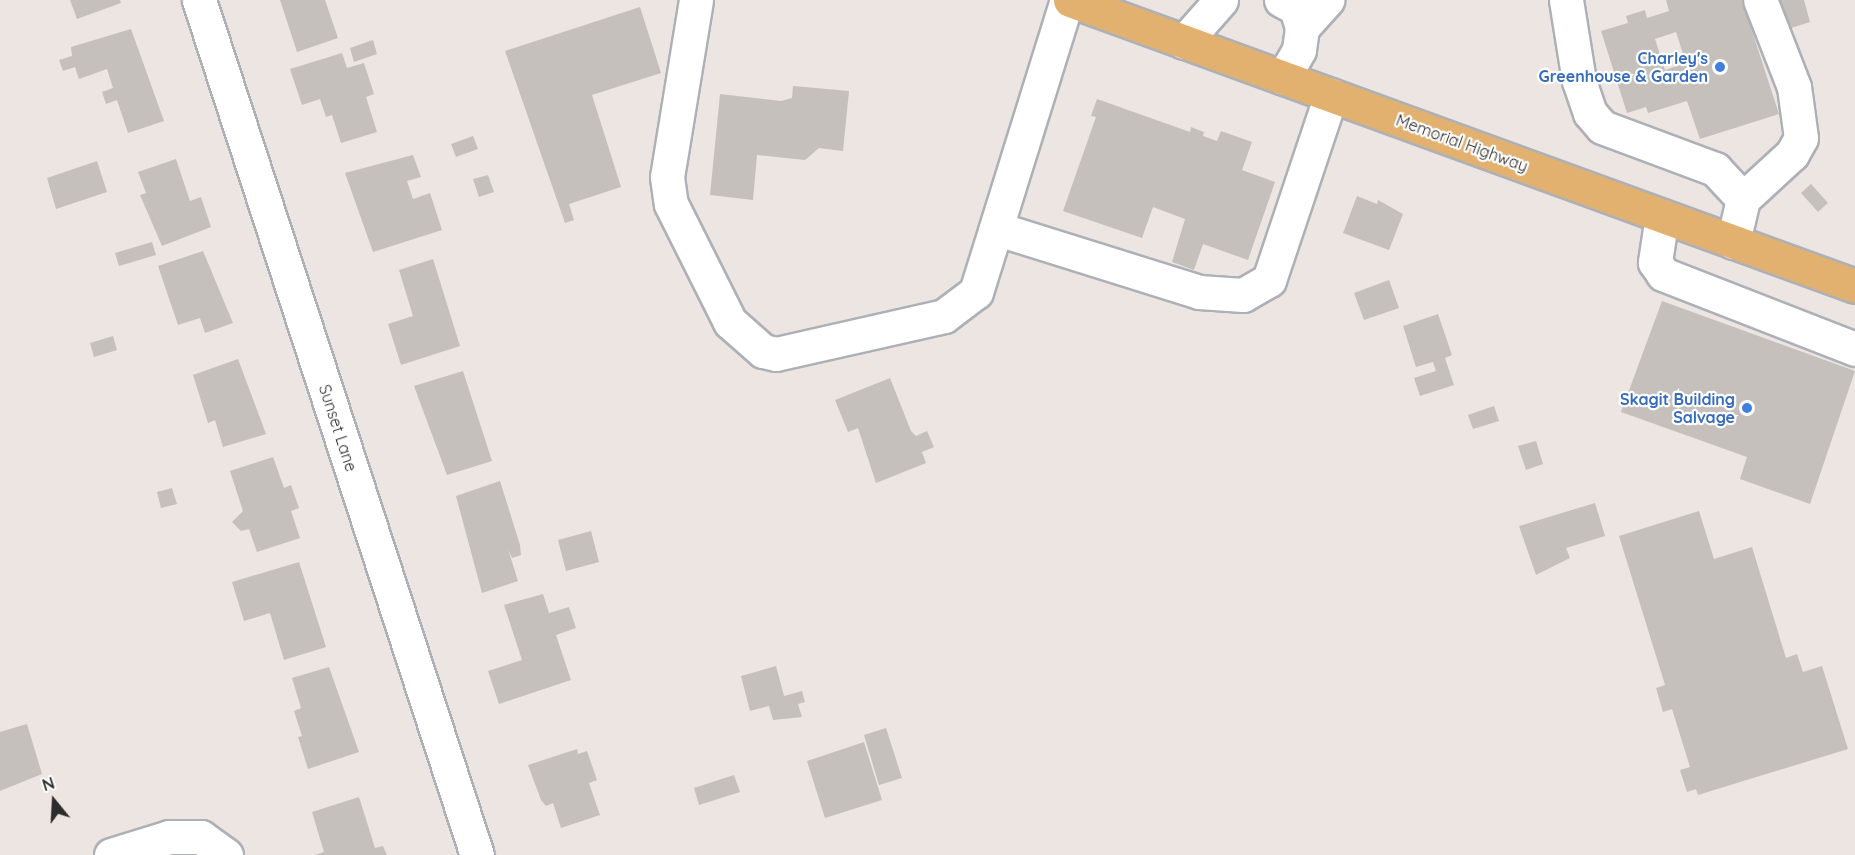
<!DOCTYPE html>
<html>
<head>
<meta charset="utf-8">
<style>
  body { margin:0 }
  #map { position:relative; width:1855px; height:855px; overflow:hidden; background:#ece5e1; font-family:Quicksand,sans-serif }
  div>[style] { position:absolute }
  [style*='--x'] { left:calc(var(--x)*1px); top:calc(var(--y)*1px); width:calc(var(--w)*1px); rotate:calc(var(--a)*1deg) }
  .building>* { inset:0; background:#c5c0bc }
  .roads { filter:drop-shadow(2px 0 #adb1b7) drop-shadow(-2px 0 #adb1b7) drop-shadow(0 2px #adb1b7) drop-shadow(0 -2px #adb1b7) }
  .minor>* { height:33px; margin:-16.5px; padding:0 16.5px; transform-origin:16.5px; border-radius:16.5px; background:#fff }
  .major>* { height:33px; margin:-16.5px; padding:0 16.5px; transform-origin:16.5px; border-radius:16.5px; background:#e2b170 }
  .dots>* { width:16px; height:16px; translate:-50% -50%; box-sizing:border-box; border:3px solid #fff; border-radius:50% }
  span { translate:-50% -50%; white-space:nowrap; text-align:center; line-height:1.15; -webkit-text-stroke:4.5px #fff; paint-order:stroke }
  .shop-label { font-size:16px; color:#366cbe; font-weight:700 }
  .right { translate:-100% -50%; text-align:right }
  .street-label { font-size:16px; color:#2c2c2c }
  .north { position:absolute; left:24px; top:771px; width:60px; height:60px; -webkit-text-stroke:4px #fff; paint-order:stroke; rotate:342deg; font-size:16px; font-weight:700; line-height:24px; text-align:center; color:#2c2c2c }
  .north::after { content:''; display:block; margin:auto; width:21px; height:27px; background:#2c2c2c; clip-path:polygon(50% 0,100% 100%,50% 72%,0 100%) }
</style>
</head>
<body>
<div id="map">
  <div class="building">
    <i style="clip-path:polygon(70px 0,120px 0,121px 3px,77px 19px)"></i>
    <i style="clip-path:polygon(280px 0,325px 0,338px 38px,297px 52px)"></i>
    <i style="clip-path:polygon(evenodd,1666px 0,1742px 0,1779px 114px,1700px 139px,1687px 101px,1648px 113px,1646px 107px,1627px 113px,1601px 31px,1628px 23px,1626px 16px,1645px 10px,1647px 18px,1669px 11px,1666px 0,1676px 32px,1686px 63px,1665px 70px,1655px 39px,1676px 32px)"></i>
    <i style="clip-path:polygon(1779px 0,1804px 0,1810px 22px,1788px 29px)"></i>
    <i style="clip-path:polygon(640px 7px,661px 73px,592px 95px,621px 187px,569px 204px,574px 220px,565px 223px,505px 51px)"></i>
    <i style="clip-path:polygon(131px 29px,164px 121px,128px 133px,117px 100px,106px 104px,102px 92px,113px 88px,107px 69px,79px 79px,75px 67px,63px 71px,59px 60px,72px 56px,71px 47px)"></i>
    <i style="clip-path:polygon(373px 40px,377px 54px,354px 62px,350px 48px)"></i>
    <i style="clip-path:polygon(342px 53px,347px 68px,364px 63px,374px 94px,366px 97px,377px 132px,341px 143px,332px 115px,326px 117px,320px 99px,302px 105px,290px 69px)"></i>
    <i style="clip-path:polygon(793px 86px,849px 91px,843px 151px,819px 148px,805px 160px,757px 155px,753px 200px,710px 195px,720px 94px,781px 101px,792px 98px)"></i>
    <i style="clip-path:polygon(1097px 99px,1190px 132px,1191px 127px,1204px 132px,1203px 136px,1217px 141px,1221px 131px,1252px 142px,1242px 170px,1275px 182px,1248px 260px,1203px 244px,1194px 270px,1172px 262px,1185px 219px,1153px 207px,1142px 238px,1063px 211px,1096px 117px,1091px 116px)"></i>
    <i style="clip-path:polygon(473px 136px,478px 149px,456px 157px,451px 144px)"></i>
    <i style="clip-path:polygon(413px 155px,421px 177px,407px 181px,413px 199px,430px 193px,442px 230px,373px 252px,345px 173px)"></i>
    <i style="clip-path:polygon(176px 159px,190px 201px,201px 197px,211px 227px,162px 246px,140px 195px,146px 193px,138px 172px)"></i>
    <i style="clip-path:polygon(97px 161px,107px 192px,56px 209px,47px 178px)"></i>
    <i style="clip-path:polygon(488px 175px,494px 192px,479px 197px,473px 179px)"></i>
    <i style="clip-path:polygon(1811px 184px,1828px 203px,1818px 212px,1801px 193px)"></i>
    <i style="clip-path:polygon(1357px 196px,1377px 204px,1378px 200px,1403px 214px,1389px 250px,1343px 233px)"></i>
    <i style="clip-path:polygon(152px 242px,156px 255px,119px 266px,115px 253px)"></i>
    <i style="clip-path:polygon(203px 251px,233px 323px,205px 333px,200px 318px,178px 325px,158px 266px)"></i>
    <i style="clip-path:polygon(433px 259px,460px 346px,401px 365px,388px 324px,413px 316px,399px 270px)"></i>
    <i style="clip-path:polygon(1389px 280px,1399px 308px,1364px 320px,1354px 293px)"></i>
    <i style="clip-path:polygon(1662px 301px,1855px 371px,1810px 504px,1740px 479px,1747px 457px,1621px 412px)"></i>
    <i style="clip-path:polygon(1438px 314px,1452px 355px,1445px 358px,1454px 385px,1420px 396px,1414px 378px,1436px 371px,1433px 362px,1416px 367px,1403px 326px)"></i>
    <i style="clip-path:polygon(113px 336px,117px 350px,94px 357px,90px 343px)"></i>
    <i style="clip-path:polygon(238px 359px,266px 434px,223px 447px,215px 420px,208px 423px,193px 375px)"></i>
    <i style="clip-path:polygon(463px 371px,492px 461px,447px 475px,414px 386px)"></i>
    <i style="clip-path:polygon(890px 378px,911px 431px,916px 436px,927px 431px,934px 447px,922px 452px,926px 463px,876px 483px,858px 428px,848px 432px,835px 400px)"></i>
    <i style="clip-path:polygon(1494px 406px,1499px 421px,1473px 429px,1468px 415px)"></i>
    <i style="clip-path:polygon(1536px 441px,1543px 464px,1526px 470px,1518px 446px)"></i>
    <i style="clip-path:polygon(273px 457px,284px 488px,291px 485px,299px 508px,291px 511px,300px 538px,257px 552px,249px 529px,241px 531px,232px 522px,243px 511px,230px 471px)"></i>
    <i style="clip-path:polygon(500px 481px,520px 545px,521px 555px,512px 558px,508px 549px,518px 581px,482px 593px,456px 496px)"></i>
    <i style="clip-path:polygon(172px 488px,177px 504px,161px 508px,157px 492px)"></i>
    <i style="clip-path:polygon(1595px 503px,1605px 536px,1566px 548px,1570px 558px,1536px 575px,1519px 526px)"></i>
    <i style="clip-path:polygon(1699px 511px,1714px 559px,1752px 547px,1786px 658px,1797px 654px,1803px 672px,1822px 666px,1848px 749px,1698px 795px,1696px 789px,1687px 792px,1680px 770px,1690px 767px,1672px 709px,1663px 712px,1656px 688px,1665px 685px,1619px 536px)"></i>
    <i style="clip-path:polygon(591px 531px,599px 562px,566px 571px,558px 540px)"></i>
    <i style="clip-path:polygon(299px 562px,326px 647px,284px 660px,270px 613px,244px 621px,232px 582px)"></i>
    <i style="clip-path:polygon(543px 594px,549px 613px,569px 607px,576px 628px,556px 635px,571px 680px,499px 704px,488px 671px,522px 660px,504px 605px)"></i>
    <i style="clip-path:polygon(776px 666px,784px 696px,802px 691px,805px 702px,798px 704px,802px 717px,773px 720px,769px 706px,750px 711px,741px 676px)"></i>
    <i style="clip-path:polygon(329px 667px,359px 752px,308px 769px,298px 737px,302px 736px,294px 711px,301px 708px,292px 678px)"></i>
    <i style="clip-path:polygon(27px 724px,42px 774px,0 791px,0 732px)"></i>
    <i style="clip-path:polygon(886px 728px,902px 778px,879px 785px,864px 735px)"></i>
    <i style="clip-path:polygon(864px 742px,882px 800px,825px 818px,807px 761px)"></i>
    <i style="clip-path:polygon(577px 749px,578px 754px,587px 751px,597px 780px,589px 783px,600px 815px,561px 828px,553px 803px,546px 806px,541px 800px,528px 765px)"></i>
    <i style="clip-path:polygon(734px 775px,740px 792px,699px 805px,694px 788px)"></i>
    <i style="clip-path:polygon(359px 797px,375px 848px,383px 846px,387px 855px,315px 855px,324px 852px,312px 812px)"></i>
  </div>
  <div class="roads">
    <div class="minor">
      <i style="--x:199;--y:0;--w:899;--a:71.99"></i>
      <i style="--x:696;--y:0;--w:179;--a:99.3"></i>
      <i style="--x:667;--y:177;--w:27;--a:82"></i>
      <i style="--x:671;--y:204;--w:132;--a:63.4"></i>
      <i style="--x:730;--y:322;--w:44;--a:41.3"></i>
      <i style="--x:763;--y:351;--w:13;--a:13"></i>
      <i style="--x:776;--y:354;--w:172;--a:-12.7"></i>
      <i style="--x:944;--y:316;--w:40;--a:-37"></i>
      <i style="--x:976;--y:292;--w:306;--a:-72.7"></i>
      <i style="--x:1281;--y:0;--w:17;--a:28"></i>
      <i style="--x:1296;--y:8;--w:21;--a:73"></i>
      <i style="--x:1302;--y:28;--w:22;--a:98"></i>
      <i style="--x:1299;--y:50;--w:32;--a:120"></i>
      <i style="--x:1566;--y:0;--w:82;--a:80.9"></i>
      <i style="--x:1579;--y:81;--w:34;--a:71"></i>
      <i style="--x:1590;--y:113;--w:18;--a:49"></i>
      <i style="--x:1602;--y:127;--w:121;--a:20.4"></i>
      <i style="--x:1715;--y:169;--w:41;--a:47"></i>
      <i style="--x:1302;--y:28;--w:38;--a:-48"></i>
      <i style="--x:1184;--y:42;--w:56;--a:-48.6"></i>
      <i style="--x:1662;--y:216;--w:47;--a:98.7"></i>
      <i style="--x:1655;--y:262;--w:14;--a:56"></i>
      <i style="--x:1663;--y:274;--w:206;--a:21.3"></i>
      <i style="--x:998;--y:229;--w:211;--a:17.4"></i>
      <i style="--x:1199;--y:292;--w:44;--a:3.9"></i>
      <i style="--x:1243;--y:295;--w:30;--a:-30"></i>
      <i style="--x:1269;--y:280;--w:195;--a:-71.5"></i>
      <i style="--x:1733;--y:242;--w:44;--a:-76.9"></i>
      <i style="--x:1743;--y:199;--w:67;--a:-42.6"></i>
      <i style="--x:1792;--y:154;--w:18;--a:-61"></i>
      <i style="--x:1801;--y:138;--w:51;--a:-97.8"></i>
      <i style="--x:1794;--y:87;--w:93;--a:-111.3"></i>
      <i style="--x:111;--y:855;--w:61;--a:-17.2"></i>
      <i style="--x:169;--y:837;--w:32;--a:0"></i>
      <i style="--x:201;--y:837;--w:31;--a:36"></i>
    </div>
    <div class="major">
      <i style="--x:1070;--y:0;--w:835;--a:20.02"></i>
    </div>
  </div>
  <div class="dots">
    <i style="left:1720px;top:67px;background:#3f7fe0"></i>
    <i style="left:1747px;top:408px;background:#3f7fe0"></i>
  </div>
  <div class="shop-label">
    <span class="right" style="left:1708px;top:67px">Charley's<br>Greenhouse &amp; Garden</span>
    <span class="right" style="left:1735px;top:408px">Skagit Building<br>Salvage</span>
  </div>
  <div class="street-label">
    <span style="left:1462px;top:143px;rotate:20deg">Memorial Highway</span>
    <span style="left:338px;top:428px;rotate:72deg">Sunset Lane</span>
  </div>
  <div class="north">N</div>
</div>
</body>
</html>
